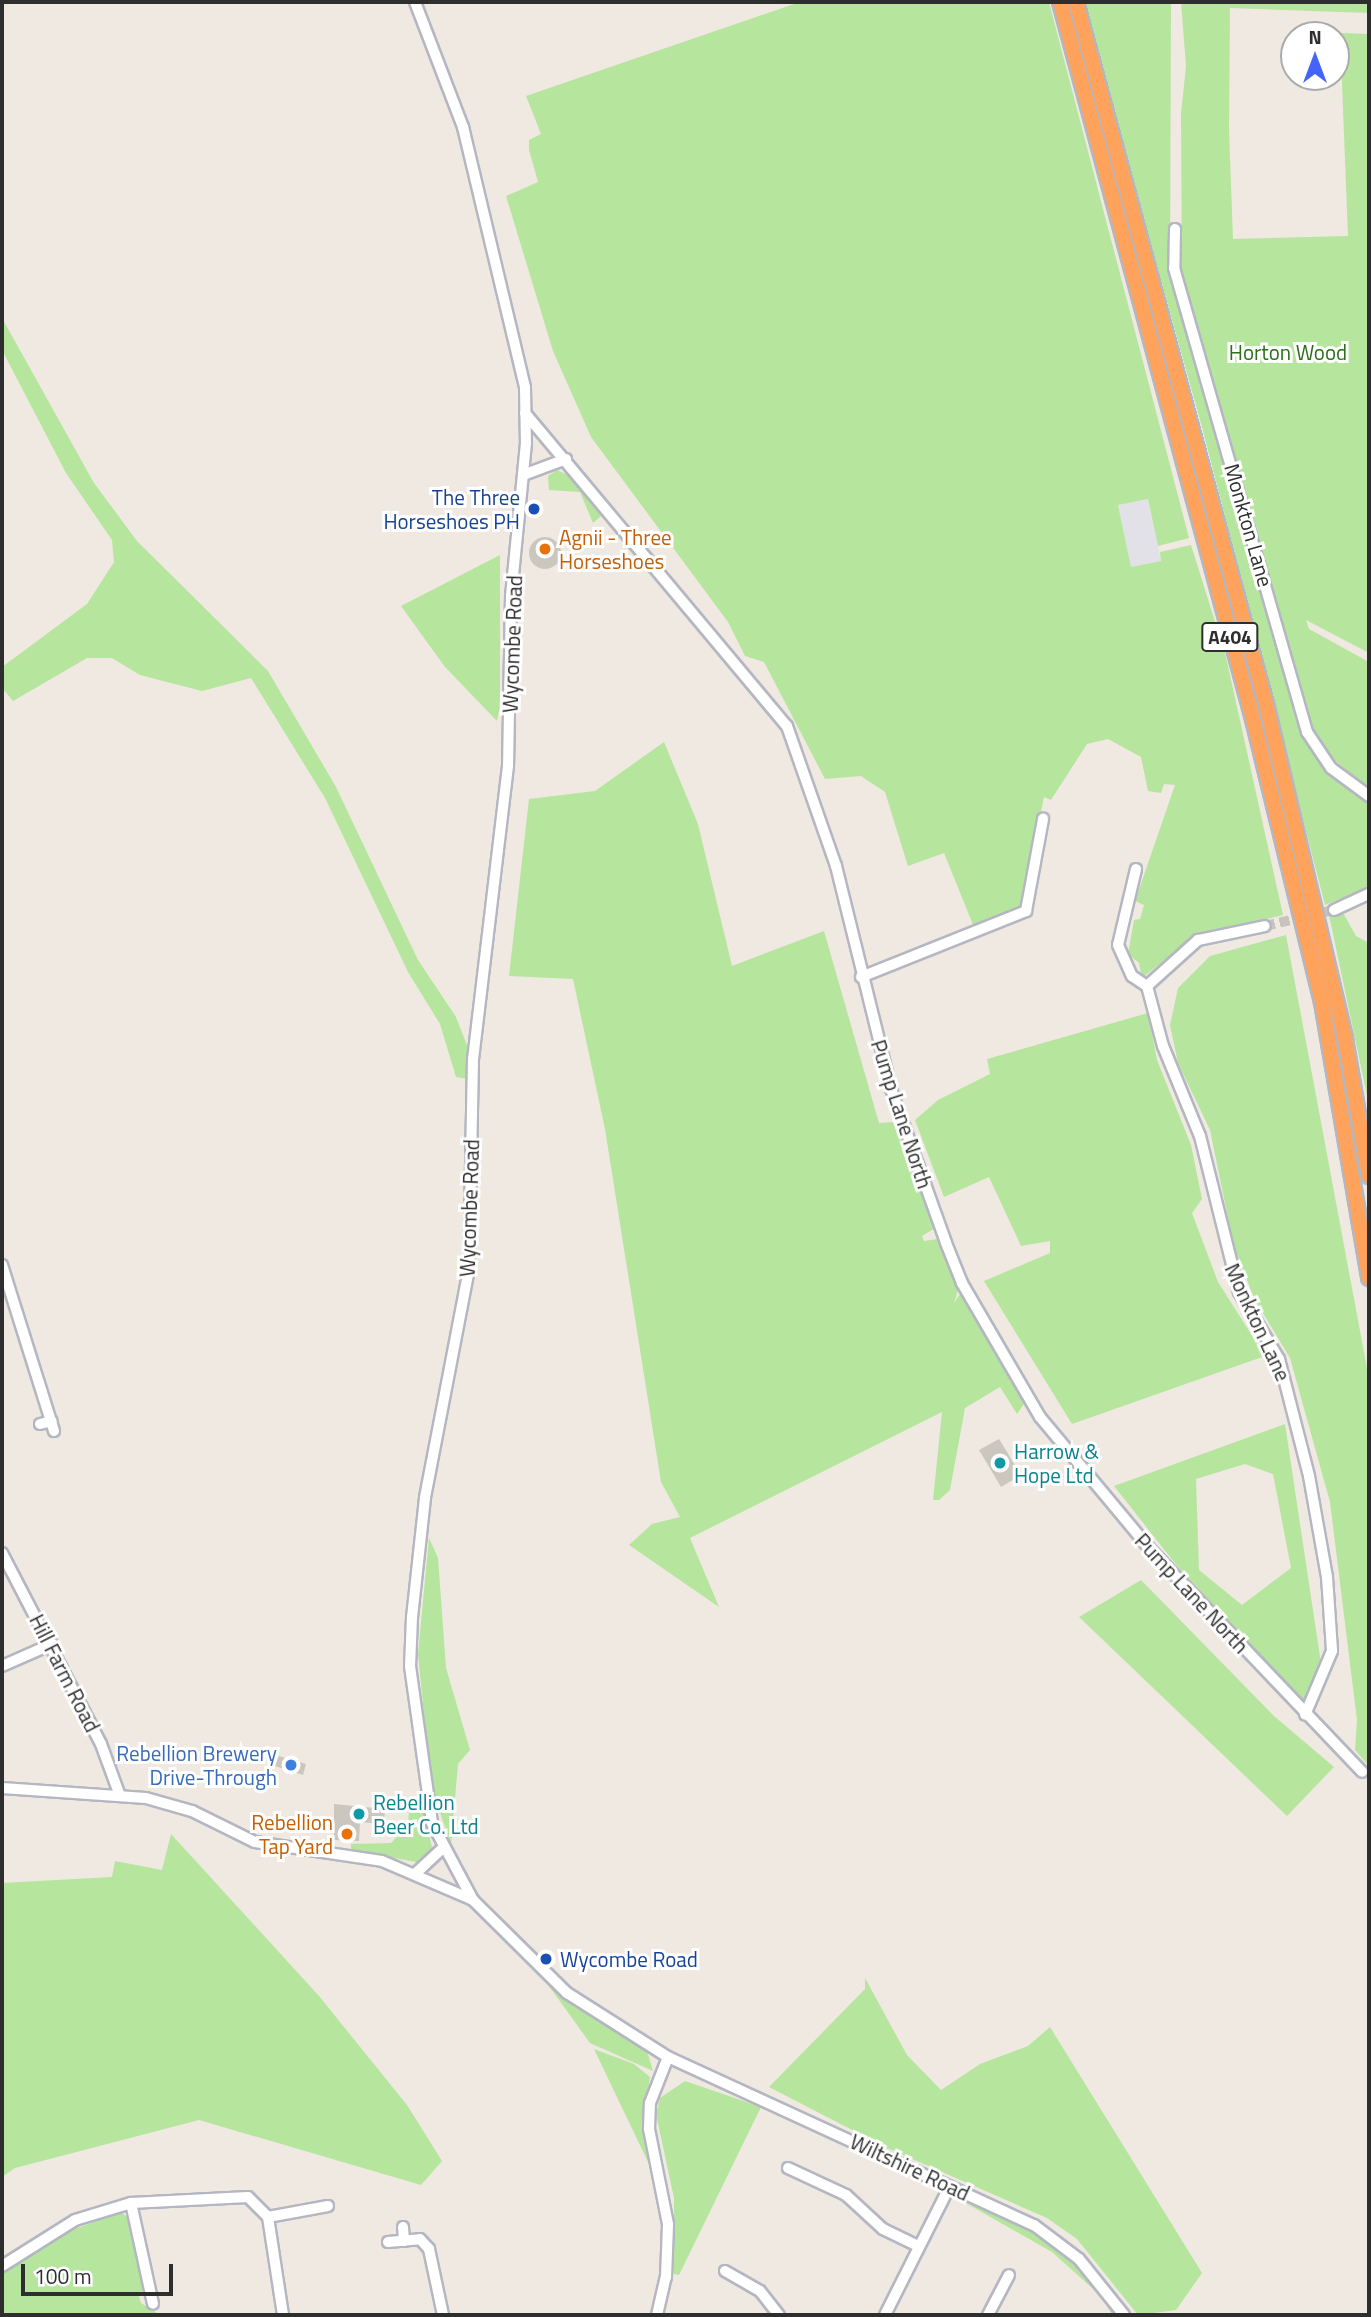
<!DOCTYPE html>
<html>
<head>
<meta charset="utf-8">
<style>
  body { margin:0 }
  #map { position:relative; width:1371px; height:2317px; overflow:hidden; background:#efe9e1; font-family:"Titillium Web",sans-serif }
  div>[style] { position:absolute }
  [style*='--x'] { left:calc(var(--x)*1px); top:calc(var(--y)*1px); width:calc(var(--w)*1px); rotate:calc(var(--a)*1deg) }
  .industrial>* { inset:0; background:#e3e1e8 }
  .green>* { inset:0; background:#b6e59e }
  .building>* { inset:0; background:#cbc7bf }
  .round { border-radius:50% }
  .minor-tunnel>* { height:10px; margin-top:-5px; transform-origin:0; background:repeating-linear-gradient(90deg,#c8c4bd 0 10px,transparent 0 15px) }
  .roads { filter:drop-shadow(2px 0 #b4b7c1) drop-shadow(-2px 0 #b4b7c1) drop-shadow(0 2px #b4b7c1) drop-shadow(0 -2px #b4b7c1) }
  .minor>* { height:10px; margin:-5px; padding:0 5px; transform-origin:5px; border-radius:5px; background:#fff }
  .highway>* { height:14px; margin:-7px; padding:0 7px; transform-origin:7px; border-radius:7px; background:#ffa35c }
  .dots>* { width:19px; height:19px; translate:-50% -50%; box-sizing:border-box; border:4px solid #fff; border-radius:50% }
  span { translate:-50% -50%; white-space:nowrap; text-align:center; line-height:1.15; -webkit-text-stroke:6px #fff; paint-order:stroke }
  .shield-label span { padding:2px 5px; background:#fff; border:2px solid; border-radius:5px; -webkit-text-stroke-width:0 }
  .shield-label { font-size:19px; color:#2e2e2e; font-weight:700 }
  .park-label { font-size:21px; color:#2c6e1b }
  .transit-label { font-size:21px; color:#164399 }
  .right { translate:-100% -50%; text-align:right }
  .left { translate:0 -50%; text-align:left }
  .street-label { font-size:21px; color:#2e2e2e }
  .food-label { font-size:21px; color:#c56008 }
  .culture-label { font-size:21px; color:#0d838f }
  .shop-label { font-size:21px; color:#366cbe }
  .frame { position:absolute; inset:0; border:4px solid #2e2e2e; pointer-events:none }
  .north { position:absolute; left:1280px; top:21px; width:70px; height:70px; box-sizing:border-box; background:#fff; border:2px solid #ababab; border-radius:50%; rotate:0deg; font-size:19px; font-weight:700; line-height:28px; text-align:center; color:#2e2e2e }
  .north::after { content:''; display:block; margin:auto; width:24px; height:32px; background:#4264fb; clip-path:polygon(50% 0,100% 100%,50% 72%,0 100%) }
  .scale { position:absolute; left:21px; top:2264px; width:152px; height:32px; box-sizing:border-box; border:4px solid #2e2e2e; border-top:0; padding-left:9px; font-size:21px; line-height:24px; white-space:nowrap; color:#2e2e2e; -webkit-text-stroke:5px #fff; paint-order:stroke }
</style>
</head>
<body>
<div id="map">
  <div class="industrial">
    <i style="clip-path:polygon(1148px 499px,1161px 561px,1131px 567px,1118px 505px)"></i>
  </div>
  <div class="green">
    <i style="clip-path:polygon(800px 2px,1049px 2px,1189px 538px,1158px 546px,1148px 499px,1118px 505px,1131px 567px,1161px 561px,1160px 552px,1191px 545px,1226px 657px,1283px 915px,1193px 937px,1142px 978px,1139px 963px,1128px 954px,1134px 920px,1140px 919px,1144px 905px,1135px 901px,1175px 785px,1164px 784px,1161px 793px,1148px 791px,1141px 757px,1108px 739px,1087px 744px,1051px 800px,1044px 797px,1021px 910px,976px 932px,944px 853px,908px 866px,885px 792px,861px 776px,825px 779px,764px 662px,745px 656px,728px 622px,591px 437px,553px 351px,506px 196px,538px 182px,529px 150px,529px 140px,541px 134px,526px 96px)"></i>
    <i style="clip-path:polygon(1083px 2px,1171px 2px,1170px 271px,1304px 732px,1316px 758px,1369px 800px,1369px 887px,1325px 905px,1202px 427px)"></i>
    <i style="clip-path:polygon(1181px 2px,1369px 2px,1369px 13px,1230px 8px,1229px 129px,1233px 239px,1348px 236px,1340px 33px,1369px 34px,1369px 653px,1306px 620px,1309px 629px,1369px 662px,1369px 791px,1316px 743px,1182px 277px,1181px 114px,1186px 66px)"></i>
    <i style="clip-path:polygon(2px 318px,94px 483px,137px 541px,268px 671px,336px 787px,418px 960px,456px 1017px,468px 1048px,468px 1079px,456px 1077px,440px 1024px,408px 972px,325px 798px,251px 678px,202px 691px,140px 675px,112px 658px,87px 658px,13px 701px,3px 689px,2px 667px,87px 604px,114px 562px,112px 540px,66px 473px,2px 350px)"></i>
    <i style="clip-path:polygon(557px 470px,576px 479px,601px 516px,593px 523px,580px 492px,549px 490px,548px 476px)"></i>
    <i style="clip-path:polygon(500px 555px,500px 707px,497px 721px,445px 667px,401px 606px)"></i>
    <i style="clip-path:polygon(664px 742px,698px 824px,732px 966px,824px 931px,879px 1123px,895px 1122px,937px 1227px,922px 1236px,924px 1241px,938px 1239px,958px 1290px,954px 1303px,960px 1294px,966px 1300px,1024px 1404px,1017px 1414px,1000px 1387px,965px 1408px,950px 1490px,939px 1500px,933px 1500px,942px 1412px,690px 1538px,719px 1607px,629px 1545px,652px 1524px,680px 1517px,661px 1482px,605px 1129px,573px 979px,509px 976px,529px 799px,595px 791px)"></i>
    <i style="clip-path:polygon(1342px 911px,1356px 936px,1369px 943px,1369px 1105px,1329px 915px)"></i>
    <i style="clip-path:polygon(1286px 935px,1369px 1379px,1369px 1766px,1355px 1750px,1357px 1720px,1330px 1502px,1290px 1358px,1255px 1300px,1234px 1247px,1210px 1130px,1178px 1063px,1170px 1025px,1178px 988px,1210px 956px)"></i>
    <i style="clip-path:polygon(1148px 1013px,1157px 1060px,1191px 1145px,1202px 1199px,1192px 1213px,1218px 1282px,1265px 1356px,1072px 1424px,984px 1281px,1050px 1253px,1050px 1241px,1021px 1246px,989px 1177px,944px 1197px,915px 1120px,938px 1100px,990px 1074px,987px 1059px)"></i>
    <i style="clip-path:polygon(evenodd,1285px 1424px,1322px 1670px,1303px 1702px,1174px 1562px,1114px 1486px,1285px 1424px,1245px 1464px,1273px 1474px,1291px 1568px,1242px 1605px,1199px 1570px,1196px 1479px,1245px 1464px)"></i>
    <i style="clip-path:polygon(429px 1538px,438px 1558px,446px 1668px,470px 1750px,458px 1764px,451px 1845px,431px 1786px,418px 1654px)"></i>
    <i style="clip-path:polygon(1141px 1580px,1274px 1716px,1334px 1767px,1287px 1816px,1079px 1617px)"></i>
    <i style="clip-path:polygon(409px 1810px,424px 1813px,431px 1843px,433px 1851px,421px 1863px,351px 1850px,351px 1844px,391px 1843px,408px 1825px)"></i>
    <i style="clip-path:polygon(171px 1834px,319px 1996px,407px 2105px,442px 2161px,421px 2185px,199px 2120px,15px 2168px,2px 2177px,2px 1883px,112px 1877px,115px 1861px,162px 1870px)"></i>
    <i style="clip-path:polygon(865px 1978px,907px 2055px,941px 2090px,980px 2064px,1028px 2046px,1050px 2027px,1202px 2273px,1176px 2310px,1138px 2315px,1077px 2239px,1047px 2218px,885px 2147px,769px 2087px,865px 1989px)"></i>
    <i style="clip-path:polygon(546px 1982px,646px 2048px,653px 2071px,590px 2043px)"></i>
    <i style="clip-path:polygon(594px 2049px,634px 2064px,650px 2077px,643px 2125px,659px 2185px)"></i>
    <i style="clip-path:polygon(685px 2081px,761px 2107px,679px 2275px,674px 2274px,674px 2198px,656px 2114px,660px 2098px)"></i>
    <i style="clip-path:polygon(963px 2197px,1028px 2228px,1076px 2263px,1119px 2315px,1112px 2315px,1102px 2297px,1052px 2252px,957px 2198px)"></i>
    <i style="clip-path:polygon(121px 2212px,132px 2221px,145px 2289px,138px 2294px,141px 2303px,160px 2315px,2px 2315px,2px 2274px,53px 2237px)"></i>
  </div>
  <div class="building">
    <i class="round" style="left:529px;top:537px;width:32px;height:32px"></i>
    <i style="clip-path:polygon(999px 1439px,1021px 1475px,1001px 1487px,979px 1450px)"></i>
    <i style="clip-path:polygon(279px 1756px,306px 1764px,303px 1775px,275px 1766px)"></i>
    <i style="clip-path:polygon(334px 1804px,385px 1809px,384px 1824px,360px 1822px,359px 1841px,334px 1840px)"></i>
  </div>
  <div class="minor-tunnel">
    <i style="--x:1265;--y:926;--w:71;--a:-13.1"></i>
  </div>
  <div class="roads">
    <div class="minor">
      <i style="--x:415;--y:2;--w:134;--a:69"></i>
      <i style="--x:463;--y:127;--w:268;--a:76.6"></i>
      <i style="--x:525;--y:388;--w:55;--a:89"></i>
      <i style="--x:526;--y:443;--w:154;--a:95.6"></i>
      <i style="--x:511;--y:596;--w:170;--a:91"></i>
      <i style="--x:508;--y:766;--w:295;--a:96.8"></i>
      <i style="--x:473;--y:1059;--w:210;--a:91.1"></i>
      <i style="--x:469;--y:1269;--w:233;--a:100.9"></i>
      <i style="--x:425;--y:1498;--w:120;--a:96.2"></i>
      <i style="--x:412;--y:1617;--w:49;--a:92.3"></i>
      <i style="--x:410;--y:1666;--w:159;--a:82"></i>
      <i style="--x:432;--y:1823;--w:87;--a:62"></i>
      <i style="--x:473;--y:1900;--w:132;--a:44.7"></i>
      <i style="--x:567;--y:1993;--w:120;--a:32.4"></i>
      <i style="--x:668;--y:2057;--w:403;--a:24.7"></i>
      <i style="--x:1034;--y:2225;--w:56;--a:37.1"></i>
      <i style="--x:1079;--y:2259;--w:72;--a:51.2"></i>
      <i style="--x:1175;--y:229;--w:39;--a:91"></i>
      <i style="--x:1174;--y:268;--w:483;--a:74"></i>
      <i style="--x:1307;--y:732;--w:43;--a:56.3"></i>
      <i style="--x:1331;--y:768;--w:47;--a:36.4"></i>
      <i style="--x:525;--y:413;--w:408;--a:50.1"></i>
      <i style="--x:787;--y:726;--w:148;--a:70.7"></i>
      <i style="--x:836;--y:866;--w:230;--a:76.1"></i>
      <i style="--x:891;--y:1089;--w:164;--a:70.3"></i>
      <i style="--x:946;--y:1243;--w:43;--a:68.2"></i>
      <i style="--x:962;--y:1283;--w:155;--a:59.8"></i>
      <i style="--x:1040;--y:1417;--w:170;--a:50.2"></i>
      <i style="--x:1149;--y:1548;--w:309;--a:46.4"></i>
      <i style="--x:523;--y:475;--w:46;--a:-20.4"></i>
      <i style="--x:1136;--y:869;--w:78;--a:103.3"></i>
      <i style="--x:1118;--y:945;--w:34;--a:66"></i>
      <i style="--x:1132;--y:976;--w:18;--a:34"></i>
      <i style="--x:1334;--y:910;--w:38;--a:-25"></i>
      <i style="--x:861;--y:977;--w:178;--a:-21.8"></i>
      <i style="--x:1026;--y:911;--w:94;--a:-79.5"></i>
      <i style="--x:1147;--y:986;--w:62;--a:75.1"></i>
      <i style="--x:1163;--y:1046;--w:97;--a:67.7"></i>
      <i style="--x:1200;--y:1136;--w:161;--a:76"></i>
      <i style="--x:1239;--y:1292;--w:78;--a:59.2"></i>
      <i style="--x:1279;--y:1359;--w:121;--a:75.6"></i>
      <i style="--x:1309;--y:1476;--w:103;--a:79.9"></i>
      <i style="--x:1327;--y:1577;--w:74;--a:86.1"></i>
      <i style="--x:1332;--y:1651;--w:69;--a:112.9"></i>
      <i style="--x:1147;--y:986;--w:69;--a:-42"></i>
      <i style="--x:1198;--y:940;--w:68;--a:-11.8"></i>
      <i style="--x:2;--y:1265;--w:174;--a:72.6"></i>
      <i style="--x:40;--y:1424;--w:12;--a:-14"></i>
      <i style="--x:2;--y:1553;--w:215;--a:62.6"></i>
      <i style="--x:101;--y:1744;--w:55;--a:69.9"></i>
      <i style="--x:2;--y:1666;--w:55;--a:-23.7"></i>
      <i style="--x:2;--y:1788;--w:144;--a:4"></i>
      <i style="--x:146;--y:1798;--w:48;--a:15.8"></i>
      <i style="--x:192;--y:1811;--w:70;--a:26.2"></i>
      <i style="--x:255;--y:1842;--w:128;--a:8.5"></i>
      <i style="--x:382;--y:1861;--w:99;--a:23.2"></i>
      <i style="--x:416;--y:1873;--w:35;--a:-43"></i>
      <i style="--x:788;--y:2168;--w:64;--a:25"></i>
      <i style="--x:846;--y:2195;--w:50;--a:42.6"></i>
      <i style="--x:883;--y:2229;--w:39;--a:26"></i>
      <i style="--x:131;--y:2203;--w:103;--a:77.7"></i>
      <i style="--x:268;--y:2217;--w:61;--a:-10.4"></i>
      <i style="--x:403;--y:2227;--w:14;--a:86"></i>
      <i style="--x:388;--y:2242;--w:32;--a:-5"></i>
      <i style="--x:420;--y:2239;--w:13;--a:48"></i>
      <i style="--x:429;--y:2249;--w:67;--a:78"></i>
      <i style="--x:2;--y:2266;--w:86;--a:-32.2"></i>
      <i style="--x:75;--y:2220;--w:59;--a:-16.9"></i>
      <i style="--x:131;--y:2203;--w:117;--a:-2.9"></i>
      <i style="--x:248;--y:2197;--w:28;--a:45"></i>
      <i style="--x:268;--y:2217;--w:99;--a:81.3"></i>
      <i style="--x:725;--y:2271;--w:40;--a:29.7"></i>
      <i style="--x:760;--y:2291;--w:31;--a:52"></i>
      <i style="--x:657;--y:2315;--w:39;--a:-77"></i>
      <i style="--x:666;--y:2277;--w:53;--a:-87.8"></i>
      <i style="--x:668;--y:2224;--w:97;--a:-101.3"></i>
      <i style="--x:649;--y:2129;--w:26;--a:-88"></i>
      <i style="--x:650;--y:2103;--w:49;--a:-68.6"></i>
      <i style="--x:885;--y:2315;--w:144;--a:-63.3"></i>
      <i style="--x:988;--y:2315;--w:45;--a:-62.3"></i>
    </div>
    <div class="highway">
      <i style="--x:1060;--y:2;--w:743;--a:74.93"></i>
      <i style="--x:1253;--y:719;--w:291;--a:76.3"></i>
      <i style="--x:1322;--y:1002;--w:280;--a:80.3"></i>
      <i style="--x:1076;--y:2;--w:731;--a:74.86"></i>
      <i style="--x:1267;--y:708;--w:340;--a:76.7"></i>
      <i style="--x:1345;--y:1039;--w:139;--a:80.1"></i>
    </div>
  </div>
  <div class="dots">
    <i style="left:534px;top:509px;background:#1a4fb4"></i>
    <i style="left:545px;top:549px;background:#e8710a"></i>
    <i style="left:1000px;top:1463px;background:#0f9aa8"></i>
    <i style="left:291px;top:1765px;background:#3f7fe0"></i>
    <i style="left:359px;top:1814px;background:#0f9aa8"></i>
    <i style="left:347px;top:1834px;background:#e8710a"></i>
    <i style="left:546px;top:1959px;background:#1a4fb4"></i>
  </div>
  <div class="shield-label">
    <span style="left:1230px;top:637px">A404</span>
  </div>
  <div class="park-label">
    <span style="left:1288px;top:352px">Horton Wood</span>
  </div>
  <div class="transit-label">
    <span class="right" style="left:520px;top:509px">The Three<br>Horseshoes PH</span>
    <span class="left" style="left:560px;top:1959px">Wycombe Road</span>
  </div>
  <div class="street-label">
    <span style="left:1249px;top:525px;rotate:74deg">Monkton Lane</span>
    <span style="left:512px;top:644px;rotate:-88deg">Wycombe Road</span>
    <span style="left:902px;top:1114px;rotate:72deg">Pump Lane North</span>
    <span style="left:469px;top:1208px;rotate:-88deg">Wycombe Road</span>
    <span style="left:1258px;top:1322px;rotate:65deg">Monkton Lane</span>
    <span style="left:1192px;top:1593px;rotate:47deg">Pump Lane North</span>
    <span style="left:65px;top:1673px;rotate:63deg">Hill Farm Road</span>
    <span style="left:910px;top:2167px;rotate:25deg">Wiltshire Road</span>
  </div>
  <div class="food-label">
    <span class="left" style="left:559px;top:549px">Agnii - Three<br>Horseshoes</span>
    <span class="right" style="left:333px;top:1834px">Rebellion<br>Tap Yard</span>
  </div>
  <div class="culture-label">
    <span class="left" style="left:1014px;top:1463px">Harrow &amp;<br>Hope Ltd</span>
    <span class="left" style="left:373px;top:1814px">Rebellion<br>Beer Co. Ltd</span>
  </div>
  <div class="shop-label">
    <span class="right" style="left:277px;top:1765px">Rebellion Brewery<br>Drive-Through</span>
  </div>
  <div class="frame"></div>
  <div class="north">N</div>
  <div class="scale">100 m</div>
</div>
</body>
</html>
